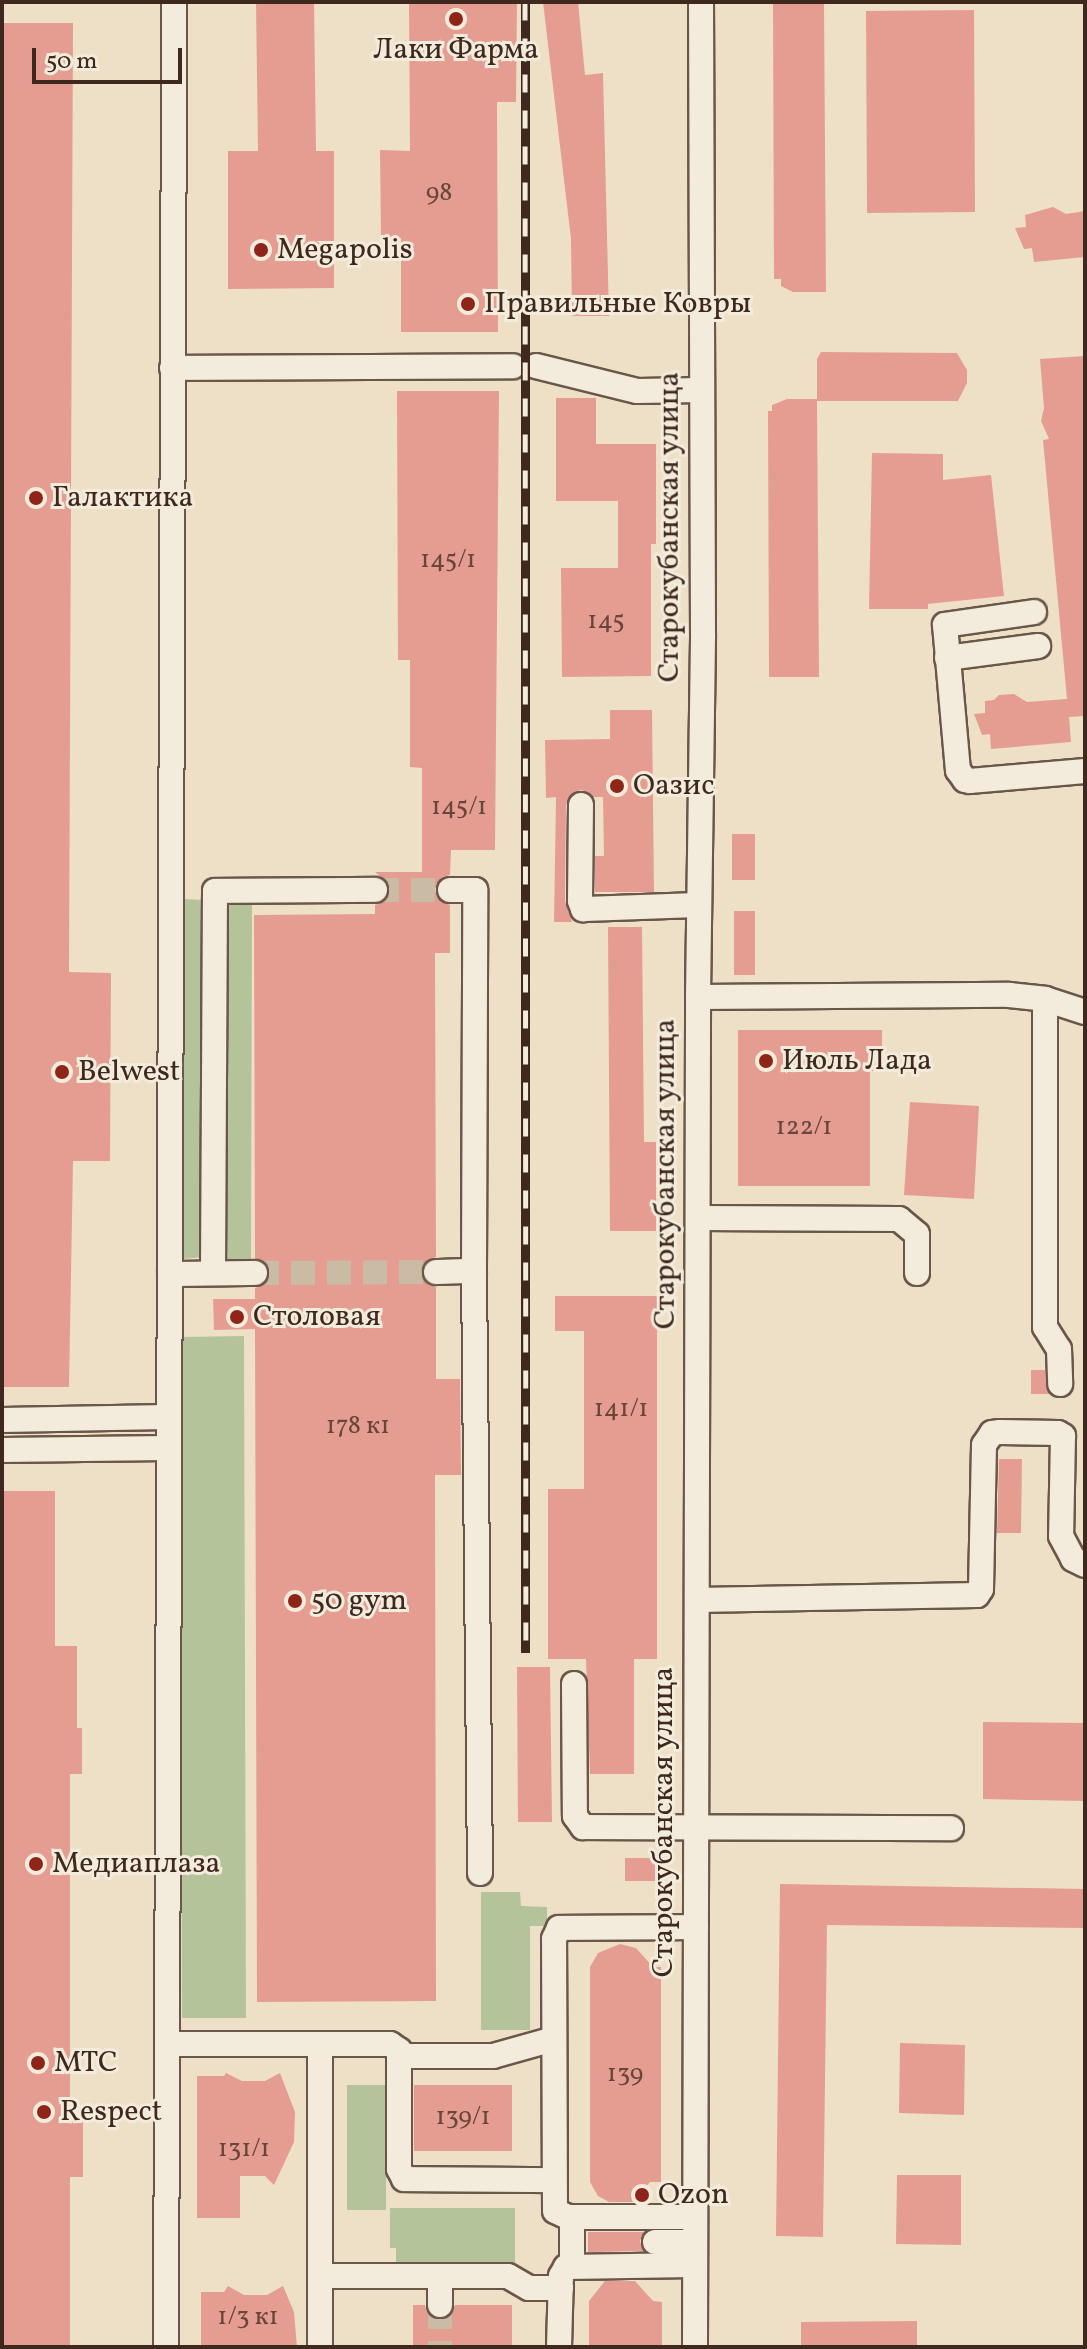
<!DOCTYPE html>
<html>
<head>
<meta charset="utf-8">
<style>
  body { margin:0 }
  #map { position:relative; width:1087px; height:2349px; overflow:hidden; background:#ede0c7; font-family:Vollkorn,serif }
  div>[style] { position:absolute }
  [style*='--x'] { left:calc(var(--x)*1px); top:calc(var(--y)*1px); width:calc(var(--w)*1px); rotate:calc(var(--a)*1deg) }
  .green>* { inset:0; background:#b4c399 }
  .building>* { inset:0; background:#e59d91 }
  .minor-tunnel>* { height:24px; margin-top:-12px; transform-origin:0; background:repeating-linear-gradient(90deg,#cabba5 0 24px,transparent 0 36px) }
  .roads { filter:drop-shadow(2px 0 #6a5749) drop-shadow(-2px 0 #6a5749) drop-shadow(0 2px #6a5749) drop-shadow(0 -2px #6a5749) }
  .minor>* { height:24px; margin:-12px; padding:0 12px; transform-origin:12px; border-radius:12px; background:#f3ebdb }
  .rail>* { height:9px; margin-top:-4.5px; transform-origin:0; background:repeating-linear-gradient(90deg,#f3ebdb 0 18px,#3f291f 0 36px); box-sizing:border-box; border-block:2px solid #3f291f }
  .dots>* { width:22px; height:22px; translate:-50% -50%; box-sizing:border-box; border:4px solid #f3ebdb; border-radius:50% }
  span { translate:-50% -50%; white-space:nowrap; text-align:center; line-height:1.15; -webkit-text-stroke:6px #f3ebdb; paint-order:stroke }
  .number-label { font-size:26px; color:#68463c }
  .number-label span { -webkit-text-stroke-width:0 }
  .poi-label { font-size:30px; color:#3f291f }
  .left { translate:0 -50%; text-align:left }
  .street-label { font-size:30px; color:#3f291f }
  .frame { position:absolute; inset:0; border:4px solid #3f291f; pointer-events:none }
  .scale { position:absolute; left:32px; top:48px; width:150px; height:36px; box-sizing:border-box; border:4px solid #3f291f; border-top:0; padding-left:10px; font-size:24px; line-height:28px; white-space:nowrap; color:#3f291f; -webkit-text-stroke:6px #f3ebdb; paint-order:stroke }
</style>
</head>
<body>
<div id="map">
  <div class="green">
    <i style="clip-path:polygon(221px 897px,252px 897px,251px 1261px,224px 1261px)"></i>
    <i style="clip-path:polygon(182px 899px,205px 900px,204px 1257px,182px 1259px)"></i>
    <i style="clip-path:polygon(244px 1336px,246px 2018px,182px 2018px,180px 1337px)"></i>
    <i style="clip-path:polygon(481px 1892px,520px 1892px,521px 1906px,547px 1907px,547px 1926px,530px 1926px,530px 2030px,481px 2030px)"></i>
    <i style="clip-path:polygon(347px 2085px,386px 2085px,386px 2210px,347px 2210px)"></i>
    <i style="clip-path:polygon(390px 2208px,515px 2208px,515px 2268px,396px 2268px,396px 2248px,390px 2248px)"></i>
  </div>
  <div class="building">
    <i style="clip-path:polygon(256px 2px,314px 2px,316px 151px,334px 151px,334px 288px,228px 289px,228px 151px,258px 151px)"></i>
    <i style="clip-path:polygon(409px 2px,517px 2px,516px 102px,497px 102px,498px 332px,401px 332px,401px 238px,381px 237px,380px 150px,410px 151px)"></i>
    <i style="clip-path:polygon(543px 2px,578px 2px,585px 75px,603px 73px,609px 316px,572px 316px,571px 239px)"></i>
    <i style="clip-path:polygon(773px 2px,824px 2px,826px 292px,793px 292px,781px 286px,781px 279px,774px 279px)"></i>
    <i style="clip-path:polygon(974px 10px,975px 212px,867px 213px,866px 11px)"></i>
    <i style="clip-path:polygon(2px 23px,73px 23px,69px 972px,111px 973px,110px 1161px,73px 1161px,69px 1387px,2px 1387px)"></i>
    <i style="clip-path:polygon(1053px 207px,1066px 214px,1085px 211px,1085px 257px,1034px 262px,1032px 248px,1024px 249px,1015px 228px,1026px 227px,1025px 215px)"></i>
    <i style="clip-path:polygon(821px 352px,957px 353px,967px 370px,967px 383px,958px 401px,817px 401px,819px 677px,769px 677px,768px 411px,772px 411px,772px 405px,787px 399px,817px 399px,817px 359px)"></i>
    <i style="clip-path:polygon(1085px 356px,1085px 716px,1069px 717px,1071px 742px,991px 749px,990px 734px,982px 735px,974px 714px,985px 713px,985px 701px,994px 700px,999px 695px,1014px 694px,1027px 702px,1067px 699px,1043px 440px,1049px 439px,1041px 421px,1044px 408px,1040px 359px)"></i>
    <i style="clip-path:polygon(397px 391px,499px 391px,495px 850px,451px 850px,450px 875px,442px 877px,435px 889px,437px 898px,450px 905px,450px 953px,435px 953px,436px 1257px,423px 1264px,421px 1273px,428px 1285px,436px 1287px,436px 1379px,460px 1379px,461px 1475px,435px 1475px,436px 2001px,257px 2002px,255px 1329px,214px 1330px,213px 1299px,255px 1299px,255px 1288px,263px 1285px,270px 1274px,267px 1265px,255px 1258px,254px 915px,375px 914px,375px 905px,383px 902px,390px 891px,387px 882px,375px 872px,422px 872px,422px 768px,410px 767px,410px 660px,398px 660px)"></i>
    <i style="clip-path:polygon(556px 398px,596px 398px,596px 444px,656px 444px,656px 544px,651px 544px,651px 676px,562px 677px,561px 568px,618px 568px,618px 501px,556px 501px)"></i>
    <i style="clip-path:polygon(872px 453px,943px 454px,943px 480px,991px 475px,1004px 596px,928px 604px,928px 609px,869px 609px)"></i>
    <i style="clip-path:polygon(610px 710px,652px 710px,654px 892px,595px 892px,595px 856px,604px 856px,603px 797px,594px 797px,582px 790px,574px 792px,566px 805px,565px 901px,572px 922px,554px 922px,556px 797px,546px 798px,545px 740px,610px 739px)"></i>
    <i style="clip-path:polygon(732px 834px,755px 834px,755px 880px,732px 880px)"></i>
    <i style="clip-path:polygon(734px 911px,755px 911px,755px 975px,734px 975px)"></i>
    <i style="clip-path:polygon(608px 927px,642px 927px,644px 1142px,656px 1142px,656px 1231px,610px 1231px)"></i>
    <i style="clip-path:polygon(738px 1030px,882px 1030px,882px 1071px,870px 1071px,870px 1186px,738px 1186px)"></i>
    <i style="clip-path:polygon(910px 1102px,979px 1106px,974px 1199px,904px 1195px)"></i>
    <i style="clip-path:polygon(555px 1296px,657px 1296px,657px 1659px,634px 1659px,634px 1774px,590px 1774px,586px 1659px,548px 1659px,548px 1489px,584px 1489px,584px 1331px,555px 1331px)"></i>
    <i style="clip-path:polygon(1031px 1370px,1045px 1370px,1049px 1394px,1031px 1394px)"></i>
    <i style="clip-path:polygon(999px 1459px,1022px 1459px,1021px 1533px,997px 1533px)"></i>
    <i style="clip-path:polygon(2px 1491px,55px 1491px,55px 1646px,77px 1646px,77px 1728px,82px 1728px,82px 1774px,70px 1774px,70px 2120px,83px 2120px,83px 2177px,70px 2177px,70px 2347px,2px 2347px)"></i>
    <i style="clip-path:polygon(517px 1667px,550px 1667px,552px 1822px,518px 1822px)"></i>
    <i style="clip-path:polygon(983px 1722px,1085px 1723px,1085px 1801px,983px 1799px)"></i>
    <i style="clip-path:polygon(625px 1858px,658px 1858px,658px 1881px,625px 1881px)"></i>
    <i style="clip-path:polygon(780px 1884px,1085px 1889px,1085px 1928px,827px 1925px,823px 2237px,776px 2236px)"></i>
    <i style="clip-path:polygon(620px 1944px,636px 1948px,653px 1967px,661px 1967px,661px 2182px,650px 2182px,632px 2202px,609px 2202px,598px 2196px,590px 2182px,590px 1967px,598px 1953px)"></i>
    <i style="clip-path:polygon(900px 2043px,965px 2045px,964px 2115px,899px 2113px)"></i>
    <i style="clip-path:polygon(226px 2073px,242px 2081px,265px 2081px,280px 2073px,295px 2112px,294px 2142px,274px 2185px,265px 2176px,240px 2176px,240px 2218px,197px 2218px,197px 2076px,224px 2076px)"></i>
    <i style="clip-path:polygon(414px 2085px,512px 2085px,512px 2151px,414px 2151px)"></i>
    <i style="clip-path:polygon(897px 2175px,961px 2175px,961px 2245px,896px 2244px)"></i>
    <i style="clip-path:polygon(588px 2232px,644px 2232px,640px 2241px,643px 2251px,588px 2252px)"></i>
    <i style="clip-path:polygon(605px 2281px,635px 2281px,653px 2301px,662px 2302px,662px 2347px,589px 2347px,589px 2301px)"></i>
    <i style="clip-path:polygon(228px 2286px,244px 2295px,267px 2295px,283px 2286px,294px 2312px,297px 2347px,201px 2347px,201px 2292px,224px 2292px)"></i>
    <i style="clip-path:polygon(413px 2305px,425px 2305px,427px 2313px,439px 2320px,448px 2318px,455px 2305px,512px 2305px,512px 2347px,413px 2347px)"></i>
    <i style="clip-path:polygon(917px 2321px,917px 2347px,801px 2347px,801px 2322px)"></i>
  </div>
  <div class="minor-tunnel">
    <i style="--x:375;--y:890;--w:75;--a:0"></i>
    <i style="--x:255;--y:1273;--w:181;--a:-0.3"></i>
    <i style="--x:440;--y:2305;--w:42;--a:90"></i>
  </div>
  <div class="roads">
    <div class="minor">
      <i style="--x:536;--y:366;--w:104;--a:13.9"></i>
      <i style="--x:637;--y:391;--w:65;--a:-0.9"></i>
      <i style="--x:172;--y:368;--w:341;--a:-0.3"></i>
      <i style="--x:1034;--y:612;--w:90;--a:171.7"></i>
      <i style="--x:945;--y:625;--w:146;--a:84.9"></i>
      <i style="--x:958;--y:770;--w:12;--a:55"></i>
      <i style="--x:965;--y:780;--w:5;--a:11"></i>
      <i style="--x:970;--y:781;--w:115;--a:-5"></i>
      <i style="--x:947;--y:658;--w:92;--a:-7.5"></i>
      <i style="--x:581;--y:805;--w:96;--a:90.6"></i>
      <i style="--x:580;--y:901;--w:9;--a:69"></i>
      <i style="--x:583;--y:909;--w:116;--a:-2"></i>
      <i style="--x:698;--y:997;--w:311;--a:-0.4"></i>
      <i style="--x:1009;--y:995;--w:36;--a:6"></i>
      <i style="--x:1045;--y:999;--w:42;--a:18"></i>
      <i style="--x:1045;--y:999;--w:328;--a:90"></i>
      <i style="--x:1045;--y:1327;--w:26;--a:58"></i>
      <i style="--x:1059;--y:1349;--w:35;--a:88"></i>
      <i style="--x:698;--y:1218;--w:201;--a:0.3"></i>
      <i style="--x:899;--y:1219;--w:23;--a:40"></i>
      <i style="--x:917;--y:1234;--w:39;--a:90"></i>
      <i style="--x:474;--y:1271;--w:602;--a:89.43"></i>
      <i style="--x:436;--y:1272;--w:38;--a:-2"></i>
      <i style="--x:474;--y:1271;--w:381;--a:-89.8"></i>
      <i style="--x:475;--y:890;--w:25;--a:180"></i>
      <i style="--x:213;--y:1273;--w:382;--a:-89.7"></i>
      <i style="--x:215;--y:891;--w:160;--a:-0.4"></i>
      <i style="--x:170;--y:1274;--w:85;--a:-0.7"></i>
      <i style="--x:2;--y:1420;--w:165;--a:-1"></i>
      <i style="--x:2;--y:1450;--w:165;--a:-0.7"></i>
      <i style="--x:697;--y:1600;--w:280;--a:-1"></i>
      <i style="--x:977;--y:1595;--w:7;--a:-56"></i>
      <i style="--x:981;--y:1589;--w:144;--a:-88.8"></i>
      <i style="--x:984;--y:1445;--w:14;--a:-56"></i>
      <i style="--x:992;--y:1433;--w:8;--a:-7"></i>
      <i style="--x:1000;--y:1432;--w:58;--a:1"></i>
      <i style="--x:1058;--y:1433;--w:6;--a:31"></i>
      <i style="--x:1063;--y:1436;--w:100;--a:91.1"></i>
      <i style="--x:1061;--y:1536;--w:26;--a:62"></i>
      <i style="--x:1073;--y:1559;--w:13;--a:27"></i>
      <i style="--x:574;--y:1684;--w:132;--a:89.6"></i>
      <i style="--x:575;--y:1816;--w:14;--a:54"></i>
      <i style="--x:583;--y:1827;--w:368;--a:0.2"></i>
      <i style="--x:167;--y:2044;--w:223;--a:0"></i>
      <i style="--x:390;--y:2044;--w:11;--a:34"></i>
      <i style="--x:399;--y:2050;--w:6;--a:90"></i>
      <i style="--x:399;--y:2056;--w:94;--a:0"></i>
      <i style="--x:493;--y:2056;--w:63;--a:-15.6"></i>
      <i style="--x:320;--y:2044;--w:303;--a:90"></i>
      <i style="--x:399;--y:2056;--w:113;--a:90"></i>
      <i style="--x:399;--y:2169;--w:11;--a:63"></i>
      <i style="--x:404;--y:2179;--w:150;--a:0.4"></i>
      <i style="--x:572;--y:2217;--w:48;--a:90"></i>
      <i style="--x:695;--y:2217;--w:127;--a:180"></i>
      <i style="--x:568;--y:2217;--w:14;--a:-155"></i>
      <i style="--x:555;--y:2211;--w:272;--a:-90.2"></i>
      <i style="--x:554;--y:1939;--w:12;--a:-66"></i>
      <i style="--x:559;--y:1928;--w:137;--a:-0.4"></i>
      <i style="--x:655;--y:2242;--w:40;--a:0"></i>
      <i style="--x:320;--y:2276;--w:188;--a:0"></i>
      <i style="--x:508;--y:2276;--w:24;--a:30"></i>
      <i style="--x:529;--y:2288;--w:32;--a:0"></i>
      <i style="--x:440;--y:2276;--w:29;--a:90"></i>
      <i style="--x:166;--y:2347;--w:2345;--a:-89.8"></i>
      <i style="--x:559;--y:2347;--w:71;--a:-88.4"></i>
      <i style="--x:561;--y:2276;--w:10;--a:-61"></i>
      <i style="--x:566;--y:2267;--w:128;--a:-0.9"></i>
      <i style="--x:695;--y:2347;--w:1350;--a:-89.87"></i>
      <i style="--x:698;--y:997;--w:363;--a:-89.2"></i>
      <i style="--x:703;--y:634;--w:632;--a:-90.18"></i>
    </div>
  </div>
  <div class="rail">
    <i style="--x:525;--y:2;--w:1651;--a:89.97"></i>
  </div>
  <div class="dots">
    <i style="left:456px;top:19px;background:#8f2418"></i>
    <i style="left:261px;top:250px;background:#8f2418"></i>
    <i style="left:468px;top:304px;background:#8f2418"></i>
    <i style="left:36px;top:498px;background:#8f2418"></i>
    <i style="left:617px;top:786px;background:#8f2418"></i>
    <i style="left:766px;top:1061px;background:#8f2418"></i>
    <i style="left:62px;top:1072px;background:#8f2418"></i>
    <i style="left:237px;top:1317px;background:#8f2418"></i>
    <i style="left:295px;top:1601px;background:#8f2418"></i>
    <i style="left:36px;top:1864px;background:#8f2418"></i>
    <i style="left:38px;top:2063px;background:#8f2418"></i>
    <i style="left:44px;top:2112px;background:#8f2418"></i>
    <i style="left:642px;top:2195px;background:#8f2418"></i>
  </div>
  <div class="number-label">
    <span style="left:439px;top:194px">98</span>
    <span style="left:448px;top:561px">145/1</span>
    <span style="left:606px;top:622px">145</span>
    <span style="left:459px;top:808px">145/1</span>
    <span style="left:804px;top:1128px">122/1</span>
    <span style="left:621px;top:1410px">141/1</span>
    <span style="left:358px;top:1427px">178 к1</span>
    <span style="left:625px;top:2075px">139</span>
    <span style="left:463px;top:2118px">139/1</span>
    <span style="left:244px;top:2150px">131/1</span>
    <span style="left:248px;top:2318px">1/3 к1</span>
  </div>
  <div class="poi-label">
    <span style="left:456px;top:50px">Лаки Фарма</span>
    <span class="left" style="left:277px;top:250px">Megapolis</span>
    <span class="left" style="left:484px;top:304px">Правильные Ковры</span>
    <span class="left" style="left:52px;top:498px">Галактика</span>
    <span class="left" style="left:633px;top:786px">Оазис</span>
    <span class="left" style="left:782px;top:1061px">Июль Лада</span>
    <span class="left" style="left:78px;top:1072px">Belwest</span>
    <span class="left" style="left:253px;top:1317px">Столовая</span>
    <span class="left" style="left:311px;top:1601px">50 gym</span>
    <span class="left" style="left:52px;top:1864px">Медиаплаза</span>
    <span class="left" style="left:54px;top:2063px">МТС</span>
    <span class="left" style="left:60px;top:2112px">Respect</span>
    <span class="left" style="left:658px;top:2195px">Ozon</span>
  </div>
  <div class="street-label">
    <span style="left:670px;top:527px;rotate:-90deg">Старокубанская улица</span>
    <span style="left:666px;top:1174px;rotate:-90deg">Старокубанская улица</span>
    <span style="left:664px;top:1822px;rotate:-90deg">Старокубанская улица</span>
  </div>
  <div class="frame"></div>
  <div class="scale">50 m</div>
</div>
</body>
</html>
